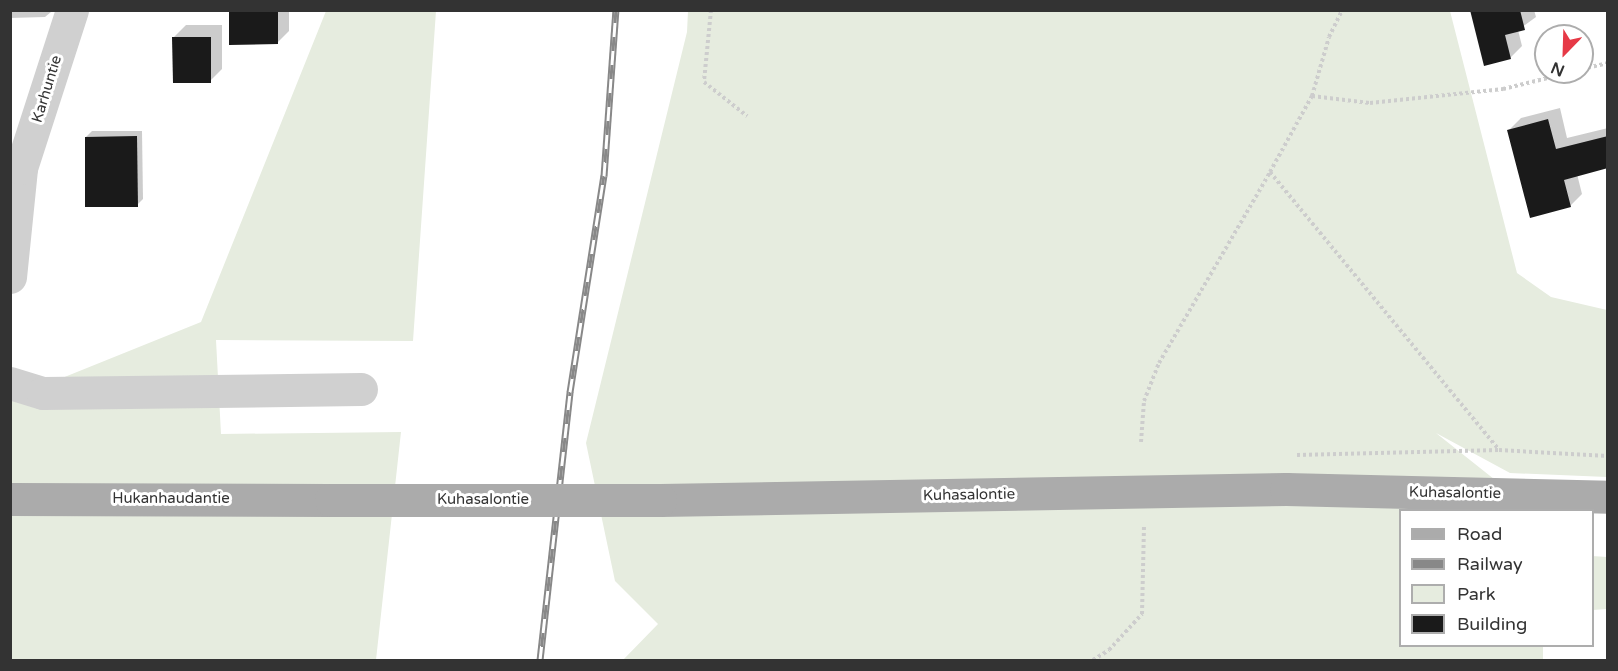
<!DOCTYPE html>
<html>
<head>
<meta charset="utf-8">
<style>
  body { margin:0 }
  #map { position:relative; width:1618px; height:671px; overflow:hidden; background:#fff; font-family:"Varela Round",sans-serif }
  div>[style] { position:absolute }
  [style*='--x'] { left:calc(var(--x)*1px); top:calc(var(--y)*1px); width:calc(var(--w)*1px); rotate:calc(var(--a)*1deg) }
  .green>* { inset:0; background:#e6ecdf }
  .shadow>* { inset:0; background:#0003 }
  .building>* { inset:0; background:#1a1a1a }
  .path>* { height:4px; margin-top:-2px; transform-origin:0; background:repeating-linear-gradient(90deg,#cdcdcd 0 3px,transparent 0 6px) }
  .minor>* { height:33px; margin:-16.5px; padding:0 16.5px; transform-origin:16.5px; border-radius:16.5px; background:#d0d0d0 }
  .major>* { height:33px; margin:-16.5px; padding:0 16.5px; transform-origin:16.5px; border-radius:16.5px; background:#ababab }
  .rail>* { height:7px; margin-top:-3.5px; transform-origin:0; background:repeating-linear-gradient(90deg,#fff 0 14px,#888 0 28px); box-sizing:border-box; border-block:2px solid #888 }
  .major-bridge>* { height:33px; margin:-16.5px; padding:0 16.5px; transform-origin:16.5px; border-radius:16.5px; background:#ababab }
  span { translate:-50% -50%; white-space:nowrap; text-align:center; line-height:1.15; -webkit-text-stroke:6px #fff; paint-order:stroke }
  .street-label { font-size:15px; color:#333 }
  .frame { position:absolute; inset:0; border:12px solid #333; pointer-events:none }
  .legend { position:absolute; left:1399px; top:509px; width:195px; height:138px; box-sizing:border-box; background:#fff; border:2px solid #adadad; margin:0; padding:8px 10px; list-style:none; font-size:18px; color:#333 }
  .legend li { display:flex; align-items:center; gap:12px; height:30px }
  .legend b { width:30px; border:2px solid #adadad }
  .north { position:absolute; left:1534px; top:24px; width:60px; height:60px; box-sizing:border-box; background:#fff; border:2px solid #adadad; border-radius:50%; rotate:203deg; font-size:16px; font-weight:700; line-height:24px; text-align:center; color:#333 }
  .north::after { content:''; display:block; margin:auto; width:21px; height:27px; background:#e63946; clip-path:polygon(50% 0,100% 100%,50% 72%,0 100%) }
</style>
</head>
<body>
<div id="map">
  <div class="green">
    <i style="clip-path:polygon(326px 11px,436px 11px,413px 341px,216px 340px,221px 434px,401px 432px,376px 660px,11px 660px,10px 399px,201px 322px)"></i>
    <i style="clip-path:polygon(688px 11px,1450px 11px,1517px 273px,1551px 297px,1607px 310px,1607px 477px,1510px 473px,1436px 433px,1533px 510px,1400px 510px,1400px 646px,1543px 646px,1543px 660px,623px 660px,658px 624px,615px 581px,586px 443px,687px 32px)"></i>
    <i style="clip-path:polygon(1592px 556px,1607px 557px,1607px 609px,1593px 610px)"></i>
  </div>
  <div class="shadow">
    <i style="clip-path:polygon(10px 10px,51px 10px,51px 12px,45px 17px,10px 18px)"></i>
    <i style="clip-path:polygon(230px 10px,289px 10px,289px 31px,277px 43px,230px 43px)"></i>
    <i style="clip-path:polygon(1472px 10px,1534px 10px,1536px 17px,1518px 30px,1522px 46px,1510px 58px)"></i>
    <i style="clip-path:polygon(186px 25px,222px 25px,222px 69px,210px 81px,174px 37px)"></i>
    <i style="clip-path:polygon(1560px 108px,1567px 138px,1608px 128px,1608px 166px,1577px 174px,1582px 194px,1570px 206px,1509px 130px,1521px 118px)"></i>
    <i style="clip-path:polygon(92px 131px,142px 131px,143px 199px,137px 205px,86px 137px)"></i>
  </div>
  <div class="building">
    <i style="clip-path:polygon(1470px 10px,1520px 10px,1525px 30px,1505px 35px,1511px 59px,1484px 66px)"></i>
    <i style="clip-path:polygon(229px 11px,278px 11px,278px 44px,229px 45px)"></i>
    <i style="clip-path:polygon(172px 37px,211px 37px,211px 83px,173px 83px)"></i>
    <i style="clip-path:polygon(1548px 119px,1556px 149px,1608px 136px,1608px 168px,1564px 180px,1571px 207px,1530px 218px,1507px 130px)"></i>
    <i style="clip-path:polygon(137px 136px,138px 207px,85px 207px,85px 137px)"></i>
  </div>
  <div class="path">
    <i style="--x:711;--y:10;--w:72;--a:95.6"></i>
    <i style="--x:704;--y:82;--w:55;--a:38.3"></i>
    <i style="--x:1582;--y:69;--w:27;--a:-13"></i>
    <i style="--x:1312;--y:96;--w:58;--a:6.9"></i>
    <i style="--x:1370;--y:103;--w:134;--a:-6"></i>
    <i style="--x:1503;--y:89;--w:71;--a:-13.8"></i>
    <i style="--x:1270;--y:172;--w:87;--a:-61.1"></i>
    <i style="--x:1312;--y:96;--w:61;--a:-73.9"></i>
    <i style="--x:1329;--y:37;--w:30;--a:-64"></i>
    <i style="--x:1141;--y:442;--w:41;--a:-85.8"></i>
    <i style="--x:1144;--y:401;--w:41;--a:-68.5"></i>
    <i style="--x:1159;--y:363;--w:221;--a:-59.8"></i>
    <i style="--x:1270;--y:172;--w:359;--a:50.5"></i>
    <i style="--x:1297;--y:455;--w:202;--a:-1.4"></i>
    <i style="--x:1499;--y:450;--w:109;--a:3.2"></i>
    <i style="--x:1093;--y:660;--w:19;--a:-32"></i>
    <i style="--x:1109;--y:650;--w:49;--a:-47.5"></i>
    <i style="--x:1142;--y:614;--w:88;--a:-88.7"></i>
  </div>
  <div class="minor">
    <i style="--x:10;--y:277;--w:110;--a:-84.2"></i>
    <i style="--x:21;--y:168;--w:166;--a:-72.1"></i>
    <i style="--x:10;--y:383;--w:34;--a:17"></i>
    <i style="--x:43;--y:393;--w:318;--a:-0.7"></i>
  </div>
  <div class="major">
    <i style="--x:10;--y:499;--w:321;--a:0.2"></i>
    <i style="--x:660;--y:500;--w:626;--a:-1.01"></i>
    <i style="--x:1286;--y:489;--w:322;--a:1.4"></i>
  </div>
  <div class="rail">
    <i style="--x:540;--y:660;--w:270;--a:-83.6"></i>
    <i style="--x:570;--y:392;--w:219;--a:-81.1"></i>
    <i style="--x:604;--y:176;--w:166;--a:-85.9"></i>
  </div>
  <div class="major-bridge">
    <i style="--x:331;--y:500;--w:329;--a:0"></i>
  </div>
  <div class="street-label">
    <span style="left:47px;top:89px;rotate:-73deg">Karhuntie</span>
    <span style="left:1455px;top:493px;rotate:1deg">Kuhasalontie</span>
    <span style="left:969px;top:495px;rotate:-1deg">Kuhasalontie</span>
    <span style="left:171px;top:499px">Hukanhaudantie</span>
    <span style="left:483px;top:500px">Kuhasalontie</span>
  </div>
  <div class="frame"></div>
  <ul class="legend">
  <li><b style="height:8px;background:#ababab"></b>Road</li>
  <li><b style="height:8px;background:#888"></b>Railway</li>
  <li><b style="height:16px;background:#e6ecdf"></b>Park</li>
  <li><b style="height:16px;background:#1a1a1a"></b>Building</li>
  </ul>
  <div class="north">N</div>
</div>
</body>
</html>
